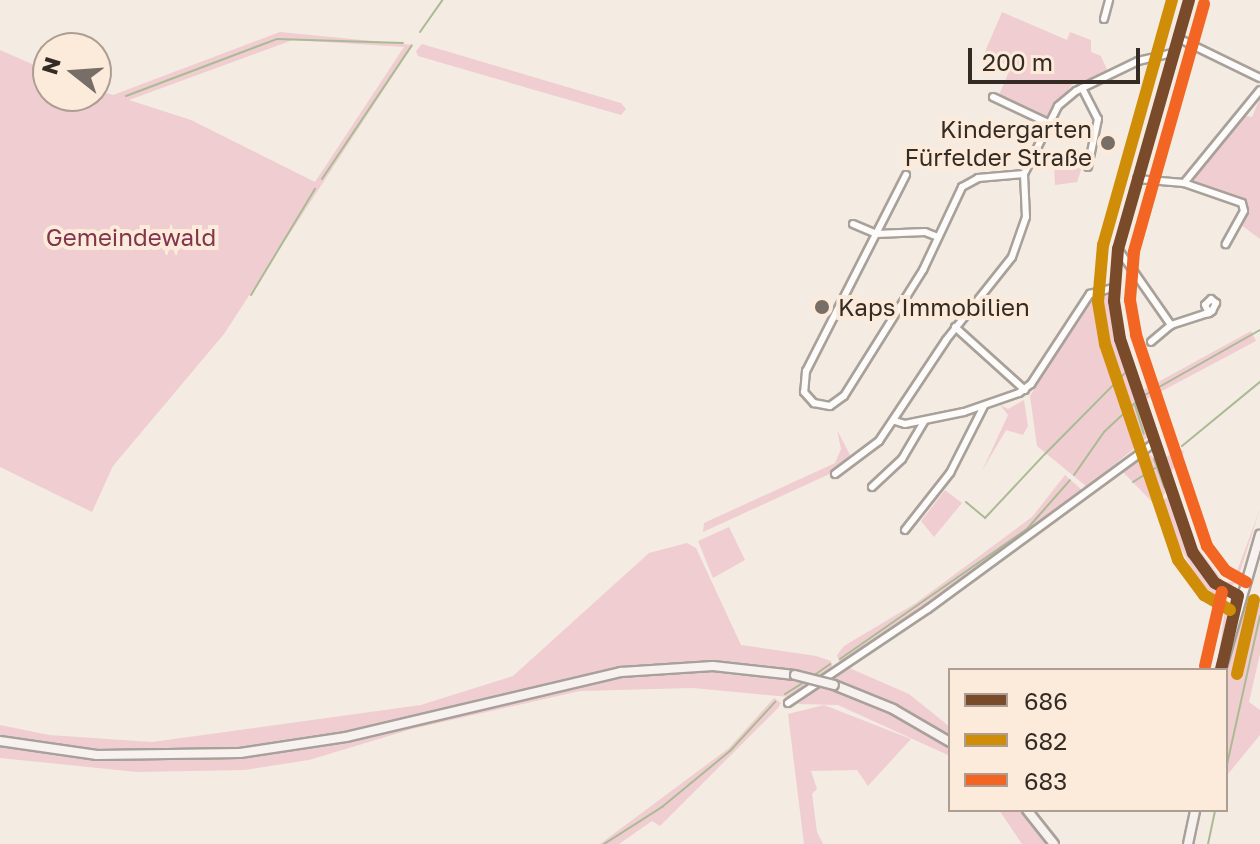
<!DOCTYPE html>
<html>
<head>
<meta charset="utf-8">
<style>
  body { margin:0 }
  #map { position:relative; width:1260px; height:844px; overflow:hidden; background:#f4ebe3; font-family:"Golos Text",sans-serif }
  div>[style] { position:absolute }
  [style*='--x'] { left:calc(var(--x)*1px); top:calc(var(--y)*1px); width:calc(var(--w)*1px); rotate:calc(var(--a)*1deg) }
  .green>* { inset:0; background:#f0cdd1 }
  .stream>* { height:2px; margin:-1px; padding:0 1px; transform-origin:1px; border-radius:1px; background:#aabb94 }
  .roads { filter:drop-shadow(2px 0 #a8a19a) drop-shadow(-2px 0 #a8a19a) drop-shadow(0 2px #a8a19a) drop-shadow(0 -2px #a8a19a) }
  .street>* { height:6px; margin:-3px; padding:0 3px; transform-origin:3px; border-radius:3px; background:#fdfcfb }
  .secondary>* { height:8px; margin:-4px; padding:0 4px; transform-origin:4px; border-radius:4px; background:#f7f2f0 }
  .bridges { filter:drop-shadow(2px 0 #a8a19a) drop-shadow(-2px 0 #a8a19a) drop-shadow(0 2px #a8a19a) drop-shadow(0 -2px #a8a19a) }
  .secondary-bridge>* { height:8px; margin:-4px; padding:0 4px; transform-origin:4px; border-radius:4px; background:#f7f2f0 }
  .bus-1>* { height:12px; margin:-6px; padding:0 6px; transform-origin:6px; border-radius:6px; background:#7a4b2a }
  .bus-2>* { height:12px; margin:-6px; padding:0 6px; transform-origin:6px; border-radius:6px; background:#d08d07 }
  .bus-3>* { height:12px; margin:-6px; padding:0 6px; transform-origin:6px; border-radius:6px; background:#f26522 }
  .dots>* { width:22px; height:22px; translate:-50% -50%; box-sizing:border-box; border:4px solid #fcebdb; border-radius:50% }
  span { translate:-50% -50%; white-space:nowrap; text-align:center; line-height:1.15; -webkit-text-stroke:8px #fcebdb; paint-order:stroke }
  .poi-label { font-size:24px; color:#332b24 }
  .right { translate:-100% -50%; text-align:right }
  .left { translate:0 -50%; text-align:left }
  .park-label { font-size:24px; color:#83354f }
  .legend { position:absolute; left:948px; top:668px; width:280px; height:144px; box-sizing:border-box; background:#fcebdb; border:2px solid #ac9e92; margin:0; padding:10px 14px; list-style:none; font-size:24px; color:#332b24 }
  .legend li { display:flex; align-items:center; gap:16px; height:40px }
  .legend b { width:40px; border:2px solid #ac9e92 }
  .north { position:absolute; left:32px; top:32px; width:80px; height:80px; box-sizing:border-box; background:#fcebdb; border:2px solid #ac9e92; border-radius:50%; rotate:287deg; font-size:22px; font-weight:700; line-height:32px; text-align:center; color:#332b24 }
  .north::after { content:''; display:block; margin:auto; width:28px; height:36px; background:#776e67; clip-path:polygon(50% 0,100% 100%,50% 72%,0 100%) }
  .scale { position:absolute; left:968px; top:48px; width:172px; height:36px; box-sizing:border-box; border:4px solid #332b24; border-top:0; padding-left:10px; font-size:24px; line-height:28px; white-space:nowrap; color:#332b24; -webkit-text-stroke:6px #fcebdb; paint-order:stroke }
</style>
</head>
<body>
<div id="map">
  <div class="green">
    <i style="clip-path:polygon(1002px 12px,1067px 40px,1070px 32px,1091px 40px,1091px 52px,1101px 56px,1107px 70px,1080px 84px,1076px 80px,1045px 118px,998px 97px,1011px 67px,984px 54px)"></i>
    <i style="clip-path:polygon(evenodd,280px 32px,413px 45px,224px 334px,113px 466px,92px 512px,0 467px,0 50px,48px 71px,48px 96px,96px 96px,96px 90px,113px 95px,280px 32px,293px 40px,404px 47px,315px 182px,191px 120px,129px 100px,293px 40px)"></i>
    <i style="clip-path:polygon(422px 44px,621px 103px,626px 109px,621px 115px,418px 56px,416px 51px)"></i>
    <i style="clip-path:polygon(1260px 98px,1260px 239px,1241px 225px,1247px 207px,1242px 199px,1192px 181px,1245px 116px,1252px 117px)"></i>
    <i style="clip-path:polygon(1062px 151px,1086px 155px,1077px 182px,1055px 185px,1054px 165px)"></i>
    <i style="clip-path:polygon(1095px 293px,1109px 295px,1148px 437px,1087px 487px,1037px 446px,1030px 396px)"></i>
    <i style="clip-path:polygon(1251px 331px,1256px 341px,1145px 400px,1165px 458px,1179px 447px,1184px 452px,1170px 474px,1193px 542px,1224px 582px,1233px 582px,1260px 509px,1237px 581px,1233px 585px,1226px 585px,1195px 552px,1140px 392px)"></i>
    <i style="clip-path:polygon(1024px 400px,1028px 426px,1023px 435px,1006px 430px,982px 471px,1008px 415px,1000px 405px,1008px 409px)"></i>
    <i style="clip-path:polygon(837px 430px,850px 455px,836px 471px,703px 532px,704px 523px,835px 463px,841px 449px)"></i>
    <i style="clip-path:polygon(1146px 452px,1156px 459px,1167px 490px,1160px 501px,1169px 497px,1189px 555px,1229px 603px,1217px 670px,1225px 608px,1197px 578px,1160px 510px,1120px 469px)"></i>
    <i style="clip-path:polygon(1065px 475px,1082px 490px,910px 619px,839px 662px,837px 655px,844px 646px,916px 603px,1032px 517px)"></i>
    <i style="clip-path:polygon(945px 490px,962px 503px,934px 537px,921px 521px)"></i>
    <i style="clip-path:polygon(729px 527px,745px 560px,713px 578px,698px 541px)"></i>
    <i style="clip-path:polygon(687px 543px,696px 548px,741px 645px,816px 656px,831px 661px,833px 670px,824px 676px,701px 662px,612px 669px,341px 734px,226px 751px,98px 751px,0 737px,0 725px,49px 735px,152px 742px,421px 705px,513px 676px,649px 553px)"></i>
    <i style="clip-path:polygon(1244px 603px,1260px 605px,1260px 654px,1249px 702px,1260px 710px,1260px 735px,1228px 774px,1226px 672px)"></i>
    <i style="clip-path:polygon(847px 667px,909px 694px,950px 727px,950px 737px,830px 678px)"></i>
    <i style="clip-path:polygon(712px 669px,812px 684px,789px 697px,693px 688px,580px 691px,412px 729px,309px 760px,244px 770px,137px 772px,0 758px,0 745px,140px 760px,273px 753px,621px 675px)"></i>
    <i style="clip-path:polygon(819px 685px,886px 709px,950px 747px,950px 756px,838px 705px,798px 704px)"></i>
    <i style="clip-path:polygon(774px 698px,781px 703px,778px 708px,660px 826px,652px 821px,619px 844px,600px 844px,729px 748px)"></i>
    <i style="clip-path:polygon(824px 705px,911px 739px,868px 786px,857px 770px,811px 771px,817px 789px,812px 794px,817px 832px,823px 844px,804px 844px,788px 714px)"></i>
    <i style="clip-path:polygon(999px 810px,1022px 810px,1049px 844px,1022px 844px)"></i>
  </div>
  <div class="stream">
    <i style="--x:420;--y:32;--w:39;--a:-55"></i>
    <i style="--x:126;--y:96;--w:161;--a:-20.7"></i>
    <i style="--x:277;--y:39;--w:126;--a:1.8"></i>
    <i style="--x:322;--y:179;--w:161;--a:-56.1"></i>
    <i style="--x:251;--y:295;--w:124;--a:-58.9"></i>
    <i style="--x:1145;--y:395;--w:132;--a:-29.5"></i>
    <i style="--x:1135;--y:405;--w:30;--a:73"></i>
    <i style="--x:1182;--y:446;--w:101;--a:-39.4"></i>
    <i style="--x:1044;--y:455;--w:118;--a:-45.3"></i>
    <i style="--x:1154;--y:459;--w:30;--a:70"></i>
    <i style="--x:1074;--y:475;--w:52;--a:-55.1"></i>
    <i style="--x:1104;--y:432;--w:45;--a:-43.2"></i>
    <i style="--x:1133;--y:482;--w:26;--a:-32"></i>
    <i style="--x:966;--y:502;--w:25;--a:40"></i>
    <i style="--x:985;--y:518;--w:85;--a:-46.9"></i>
    <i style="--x:840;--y:659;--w:228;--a:-34.8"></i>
    <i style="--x:1027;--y:529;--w:65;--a:-48.7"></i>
    <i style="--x:813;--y:676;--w:21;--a:-35"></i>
    <i style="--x:785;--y:694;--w:22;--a:-32"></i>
    <i style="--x:1226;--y:769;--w:157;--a:-77.5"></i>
    <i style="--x:604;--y:844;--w:69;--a:-32.5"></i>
    <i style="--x:662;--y:807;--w:88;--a:-39.5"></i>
    <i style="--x:730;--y:751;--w:67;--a:-47.4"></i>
    <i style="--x:1208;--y:844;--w:35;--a:-78"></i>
  </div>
  <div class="roads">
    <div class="street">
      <i style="--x:1189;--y:0;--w:259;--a:105.9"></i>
      <i style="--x:1118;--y:249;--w:52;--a:94.4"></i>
      <i style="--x:1114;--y:301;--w:38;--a:81"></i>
      <i style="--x:1120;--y:339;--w:226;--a:71.2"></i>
      <i style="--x:1193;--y:553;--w:37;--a:54"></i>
      <i style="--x:1215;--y:583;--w:26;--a:29"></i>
      <i style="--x:1104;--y:19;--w:20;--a:-75"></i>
      <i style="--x:1178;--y:38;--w:91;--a:26"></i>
      <i style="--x:1082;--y:88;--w:35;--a:63"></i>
      <i style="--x:1098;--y:119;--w:49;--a:101.8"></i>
      <i style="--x:993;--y:97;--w:61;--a:25.3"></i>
      <i style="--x:906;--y:175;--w:220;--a:117"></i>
      <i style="--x:806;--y:371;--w:21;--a:95"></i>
      <i style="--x:804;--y:392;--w:15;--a:48"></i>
      <i style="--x:814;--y:403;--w:16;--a:11"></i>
      <i style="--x:830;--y:406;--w:17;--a:-36"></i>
      <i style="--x:844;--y:396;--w:149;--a:-57.9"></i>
      <i style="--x:923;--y:270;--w:92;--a:-64.8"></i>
      <i style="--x:962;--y:187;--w:18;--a:-29"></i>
      <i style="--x:978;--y:178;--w:46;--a:-5"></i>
      <i style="--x:1137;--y:179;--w:47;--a:4.9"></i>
      <i style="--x:1184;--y:183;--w:61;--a:19"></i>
      <i style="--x:1242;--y:203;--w:8;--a:76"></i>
      <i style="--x:1244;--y:211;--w:38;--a:119"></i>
      <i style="--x:1184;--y:183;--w:120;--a:-50.7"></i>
      <i style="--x:853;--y:224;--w:25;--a:23"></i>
      <i style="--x:876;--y:234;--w:49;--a:-2.3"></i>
      <i style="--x:925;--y:232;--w:14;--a:21"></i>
      <i style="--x:1118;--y:249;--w:93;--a:55.1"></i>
      <i style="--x:1171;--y:325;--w:26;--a:140"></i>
      <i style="--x:1171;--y:325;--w:36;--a:-18"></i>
      <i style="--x:1205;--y:314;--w:4;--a:-14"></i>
      <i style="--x:1209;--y:313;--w:4;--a:-34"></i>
      <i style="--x:1212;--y:311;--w:9;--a:-63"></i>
      <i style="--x:1216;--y:303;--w:6;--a:-141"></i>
      <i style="--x:1211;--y:299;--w:8;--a:135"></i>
      <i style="--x:1205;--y:305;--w:9;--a:63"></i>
      <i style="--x:955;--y:327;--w:94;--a:42"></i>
      <i style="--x:895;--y:421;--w:10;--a:17"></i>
      <i style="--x:905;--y:424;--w:60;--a:-11.5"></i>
      <i style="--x:964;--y:412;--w:58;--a:-19.1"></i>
      <i style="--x:1019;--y:393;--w:15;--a:-37"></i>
      <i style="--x:1031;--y:384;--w:108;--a:-56.8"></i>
      <i style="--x:1090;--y:294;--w:24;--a:-15"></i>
      <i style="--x:835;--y:474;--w:55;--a:-36.9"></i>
      <i style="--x:879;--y:441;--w:121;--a:-56.4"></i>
      <i style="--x:946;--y:340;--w:106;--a:-51.5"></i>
      <i style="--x:1012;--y:257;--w:42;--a:-70.7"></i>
      <i style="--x:1026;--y:217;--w:43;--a:-92.7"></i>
      <i style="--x:1024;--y:174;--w:76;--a:-63.4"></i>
      <i style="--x:1058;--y:106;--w:23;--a:-40"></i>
      <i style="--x:1076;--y:91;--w:69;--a:-25.8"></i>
      <i style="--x:1138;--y:61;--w:37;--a:-13"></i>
      <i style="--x:872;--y:487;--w:41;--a:-43"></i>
      <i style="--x:902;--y:459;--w:45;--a:-59.5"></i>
      <i style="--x:905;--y:530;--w:73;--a:-51.7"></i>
      <i style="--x:950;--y:473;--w:75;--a:-63.1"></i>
      <i style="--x:788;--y:703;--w:169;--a:-33.9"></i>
      <i style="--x:928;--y:609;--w:280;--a:-36.3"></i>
    </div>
    <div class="secondary">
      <i style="--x:1221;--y:670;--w:141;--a:-73.9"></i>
      <i style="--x:834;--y:685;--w:64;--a:22.1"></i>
      <i style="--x:893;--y:709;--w:66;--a:30.1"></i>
      <i style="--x:0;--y:741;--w:98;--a:8.2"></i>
      <i style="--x:97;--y:755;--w:143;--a:-0.8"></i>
      <i style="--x:240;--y:753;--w:107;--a:-8.6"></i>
      <i style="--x:346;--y:737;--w:283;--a:-13.3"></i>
      <i style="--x:621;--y:672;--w:92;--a:-3.7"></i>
      <i style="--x:713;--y:666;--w:82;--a:6.3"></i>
      <i style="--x:1027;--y:810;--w:43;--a:51.5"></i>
      <i style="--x:1188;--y:844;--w:35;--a:-78"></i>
    </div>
  </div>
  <div class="bridges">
    <div class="secondary-bridge">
      <i style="--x:795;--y:675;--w:40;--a:14.4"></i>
    </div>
  </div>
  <div class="bus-1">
    <i style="--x:1189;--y:0;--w:259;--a:105.9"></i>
    <i style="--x:1118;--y:249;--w:52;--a:94.4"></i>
    <i style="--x:1114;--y:301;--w:38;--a:81"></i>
    <i style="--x:1120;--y:339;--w:226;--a:71.2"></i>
    <i style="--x:1193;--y:553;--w:37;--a:54"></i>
    <i style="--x:1215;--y:583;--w:26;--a:29"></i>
    <i style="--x:1221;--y:670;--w:76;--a:-77.1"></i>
  </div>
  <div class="bus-2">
    <i style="--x:1172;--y:0;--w:255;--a:105.7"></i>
    <i style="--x:1103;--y:245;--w:57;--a:95"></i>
    <i style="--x:1098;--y:302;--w:43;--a:80.5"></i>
    <i style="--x:1105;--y:344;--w:228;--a:71.3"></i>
    <i style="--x:1178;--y:560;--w:44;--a:53.4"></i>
    <i style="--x:1204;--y:595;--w:30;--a:30"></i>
    <i style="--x:1237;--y:674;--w:76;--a:-77.1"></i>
  </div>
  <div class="bus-3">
    <i style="--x:1204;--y:4;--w:258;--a:105.8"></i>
    <i style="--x:1134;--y:252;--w:48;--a:94.8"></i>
    <i style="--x:1130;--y:300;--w:36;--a:80"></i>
    <i style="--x:1136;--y:335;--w:223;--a:71.4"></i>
    <i style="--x:1207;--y:546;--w:31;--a:53"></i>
    <i style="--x:1226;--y:571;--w:23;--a:29"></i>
    <i style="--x:1205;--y:666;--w:76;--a:-77.1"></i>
  </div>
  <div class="dots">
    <i style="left:1108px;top:143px;background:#776e67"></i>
    <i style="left:822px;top:307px;background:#776e67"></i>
  </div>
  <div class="poi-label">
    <span class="right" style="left:1092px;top:143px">Kindergarten<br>Fürfelder Straße</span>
    <span class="left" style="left:838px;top:307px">Kaps Immobilien</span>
  </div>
  <div class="park-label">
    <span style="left:131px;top:237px">Gemeindewald</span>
  </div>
  <ul class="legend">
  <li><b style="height:10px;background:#7a4b2a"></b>686</li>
  <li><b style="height:10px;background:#d08d07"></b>682</li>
  <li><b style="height:10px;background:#f26522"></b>683</li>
  </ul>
  <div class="north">N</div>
  <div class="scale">200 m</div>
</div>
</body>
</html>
